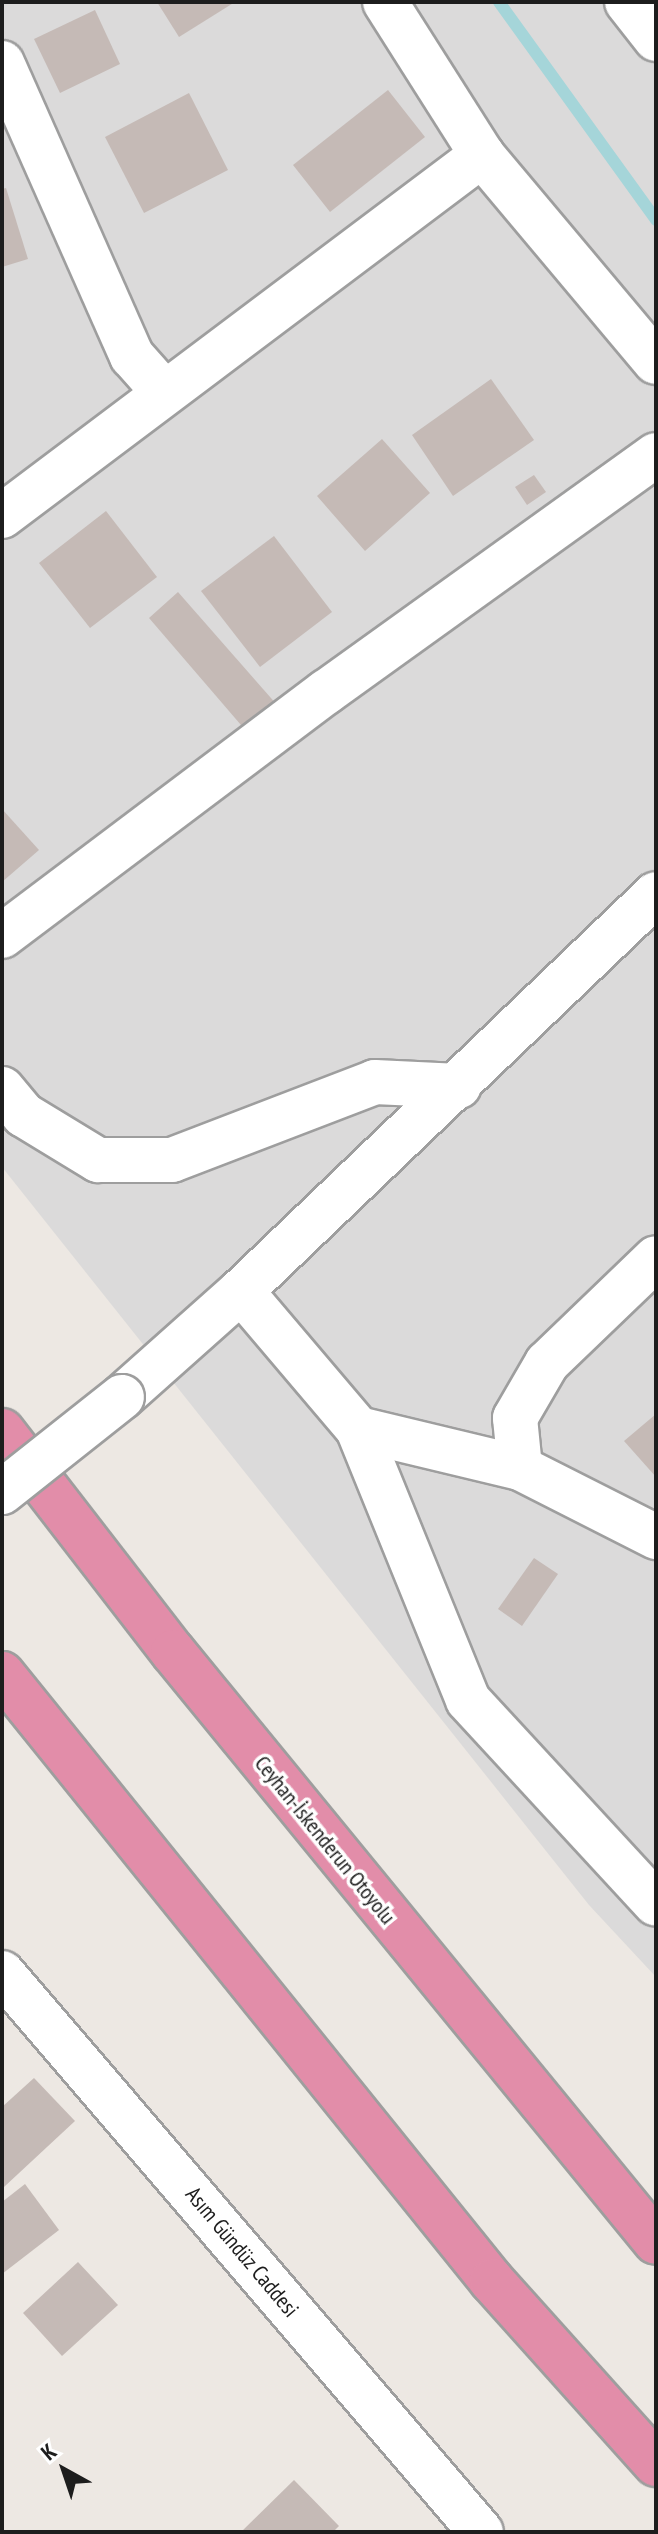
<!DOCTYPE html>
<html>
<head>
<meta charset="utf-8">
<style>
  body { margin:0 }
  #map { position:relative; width:658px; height:2534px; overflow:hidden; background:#ede8e3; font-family:"PT Sans Narrow",sans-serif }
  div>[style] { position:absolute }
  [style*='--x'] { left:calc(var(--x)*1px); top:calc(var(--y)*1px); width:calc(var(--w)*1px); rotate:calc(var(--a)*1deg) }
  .residential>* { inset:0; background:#dbdada }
  .stream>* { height:12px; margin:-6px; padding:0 6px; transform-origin:6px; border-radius:6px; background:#a5d5d9 }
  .building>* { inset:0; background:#c5bab6 }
  .roads { filter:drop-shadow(2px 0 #9e9e9e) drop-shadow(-2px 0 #9e9e9e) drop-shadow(0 2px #9e9e9e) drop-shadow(0 -2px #9e9e9e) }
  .minor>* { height:44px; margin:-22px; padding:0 22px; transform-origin:22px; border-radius:22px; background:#fff }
  .highway>* { height:44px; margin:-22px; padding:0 22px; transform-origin:22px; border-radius:22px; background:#e28da9 }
  .bridges { filter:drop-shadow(2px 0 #9e9e9e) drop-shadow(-2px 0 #9e9e9e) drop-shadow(0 2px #9e9e9e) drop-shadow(0 -2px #9e9e9e) }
  .minor-bridge>* { height:44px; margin:-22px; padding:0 22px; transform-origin:22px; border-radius:22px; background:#fff }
  span { translate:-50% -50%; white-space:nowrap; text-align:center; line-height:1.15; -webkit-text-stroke:7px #fff; paint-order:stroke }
  .street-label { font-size:22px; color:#1d1d1d }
  .frame { position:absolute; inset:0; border:4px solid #1d1d1d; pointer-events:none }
  .north { position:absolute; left:24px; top:2430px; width:80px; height:80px; -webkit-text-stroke:6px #fff; paint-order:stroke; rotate:320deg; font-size:22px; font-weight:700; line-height:32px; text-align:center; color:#1d1d1d }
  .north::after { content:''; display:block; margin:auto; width:28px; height:36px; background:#1d1d1d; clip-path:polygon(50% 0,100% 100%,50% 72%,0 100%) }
</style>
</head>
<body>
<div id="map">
  <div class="residential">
    <i style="clip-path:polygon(2px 2px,656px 2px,656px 1977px,589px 1905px,2px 1167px)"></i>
  </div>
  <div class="stream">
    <i style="--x:499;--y:2;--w:269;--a:54.2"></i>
  </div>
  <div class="building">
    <i style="clip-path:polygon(157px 2px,235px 2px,179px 37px)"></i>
    <i style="clip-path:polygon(95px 10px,120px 64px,60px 93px,34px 39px)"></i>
    <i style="clip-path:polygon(388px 90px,425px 137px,330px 212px,293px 165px)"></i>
    <i style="clip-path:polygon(189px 93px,228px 170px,144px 213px,105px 137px)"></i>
    <i style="clip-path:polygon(6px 188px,28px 259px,2px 267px,2px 189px)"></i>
    <i style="clip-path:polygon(491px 379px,534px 440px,453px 496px,412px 435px)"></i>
    <i style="clip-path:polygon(382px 439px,430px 493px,365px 551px,317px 496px)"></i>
    <i style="clip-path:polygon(534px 475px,546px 492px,527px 505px,515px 487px)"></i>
    <i style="clip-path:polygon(106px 511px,157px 577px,90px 628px,39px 563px)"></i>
    <i style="clip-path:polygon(274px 536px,332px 612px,260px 667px,201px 591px)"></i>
    <i style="clip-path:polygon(178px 592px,278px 706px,247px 732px,149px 618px)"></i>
    <i style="clip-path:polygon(2px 809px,39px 850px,2px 882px)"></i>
    <i style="clip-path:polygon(656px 1414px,656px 1477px,624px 1441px)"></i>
    <i style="clip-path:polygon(534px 1558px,558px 1574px,522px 1626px,498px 1609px)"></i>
    <i style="clip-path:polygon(34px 2078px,75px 2121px,4px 2187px,2px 2107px)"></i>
    <i style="clip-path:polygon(25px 2184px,59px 2230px,2px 2274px,2px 2202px)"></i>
    <i style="clip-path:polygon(78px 2262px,118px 2305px,62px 2356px,23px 2313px)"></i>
    <i style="clip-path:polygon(294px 2480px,339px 2526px,333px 2532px,241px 2532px)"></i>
  </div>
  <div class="roads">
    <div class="minor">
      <i style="--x:385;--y:2;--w:181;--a:57.6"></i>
      <i style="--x:482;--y:155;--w:270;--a:50"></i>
      <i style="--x:627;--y:2;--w:47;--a:51.9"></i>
      <i style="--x:2;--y:63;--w:321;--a:66.1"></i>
      <i style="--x:132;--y:356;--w:47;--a:48.5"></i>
      <i style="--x:2;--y:516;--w:601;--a:-36.95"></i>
      <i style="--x:2;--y:936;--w:406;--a:-37"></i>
      <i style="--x:326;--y:692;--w:406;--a:-35.7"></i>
      <i style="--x:2;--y:1089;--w:34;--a:50"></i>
      <i style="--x:24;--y:1115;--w:87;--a:31.3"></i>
      <i style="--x:98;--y:1160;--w:74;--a:0"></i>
      <i style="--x:172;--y:1160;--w:217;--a:-21"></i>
      <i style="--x:375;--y:1082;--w:84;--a:2.7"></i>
      <i style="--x:241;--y:1291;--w:181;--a:49.7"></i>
      <i style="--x:358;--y:1429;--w:292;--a:67.9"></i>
      <i style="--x:468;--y:1700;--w:277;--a:47.3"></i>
      <i style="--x:122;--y:1397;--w:159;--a:-41.7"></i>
      <i style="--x:241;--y:1291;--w:574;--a:-43.73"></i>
      <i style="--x:358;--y:1429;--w:167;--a:13.5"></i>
      <i style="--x:520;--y:1468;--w:153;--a:26.9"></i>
      <i style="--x:520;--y:1468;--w:50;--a:-95.7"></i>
      <i style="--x:515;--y:1418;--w:64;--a:-59.8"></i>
      <i style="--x:547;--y:1363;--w:151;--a:-43.9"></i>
      <i style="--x:2;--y:1973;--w:736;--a:49.41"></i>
    </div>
    <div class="highway">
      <i style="--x:2;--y:1431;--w:279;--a:52.3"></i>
      <i style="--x:173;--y:1652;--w:762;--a:50.69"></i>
      <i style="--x:2;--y:1674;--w:780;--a:51.09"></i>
      <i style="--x:492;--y:2281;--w:246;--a:48.1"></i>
    </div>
  </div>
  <div class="bridges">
    <div class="minor-bridge">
      <i style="--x:2;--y:1492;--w:153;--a:-38.4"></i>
    </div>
  </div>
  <div class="street-label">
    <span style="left:325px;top:1840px;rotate:51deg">Ceyhan-İskenderun Otoyolu</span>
    <span style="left:242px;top:2252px;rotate:50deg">Asım Gündüz Caddesi</span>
  </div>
  <div class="frame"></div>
  <div class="north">K</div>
</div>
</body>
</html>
